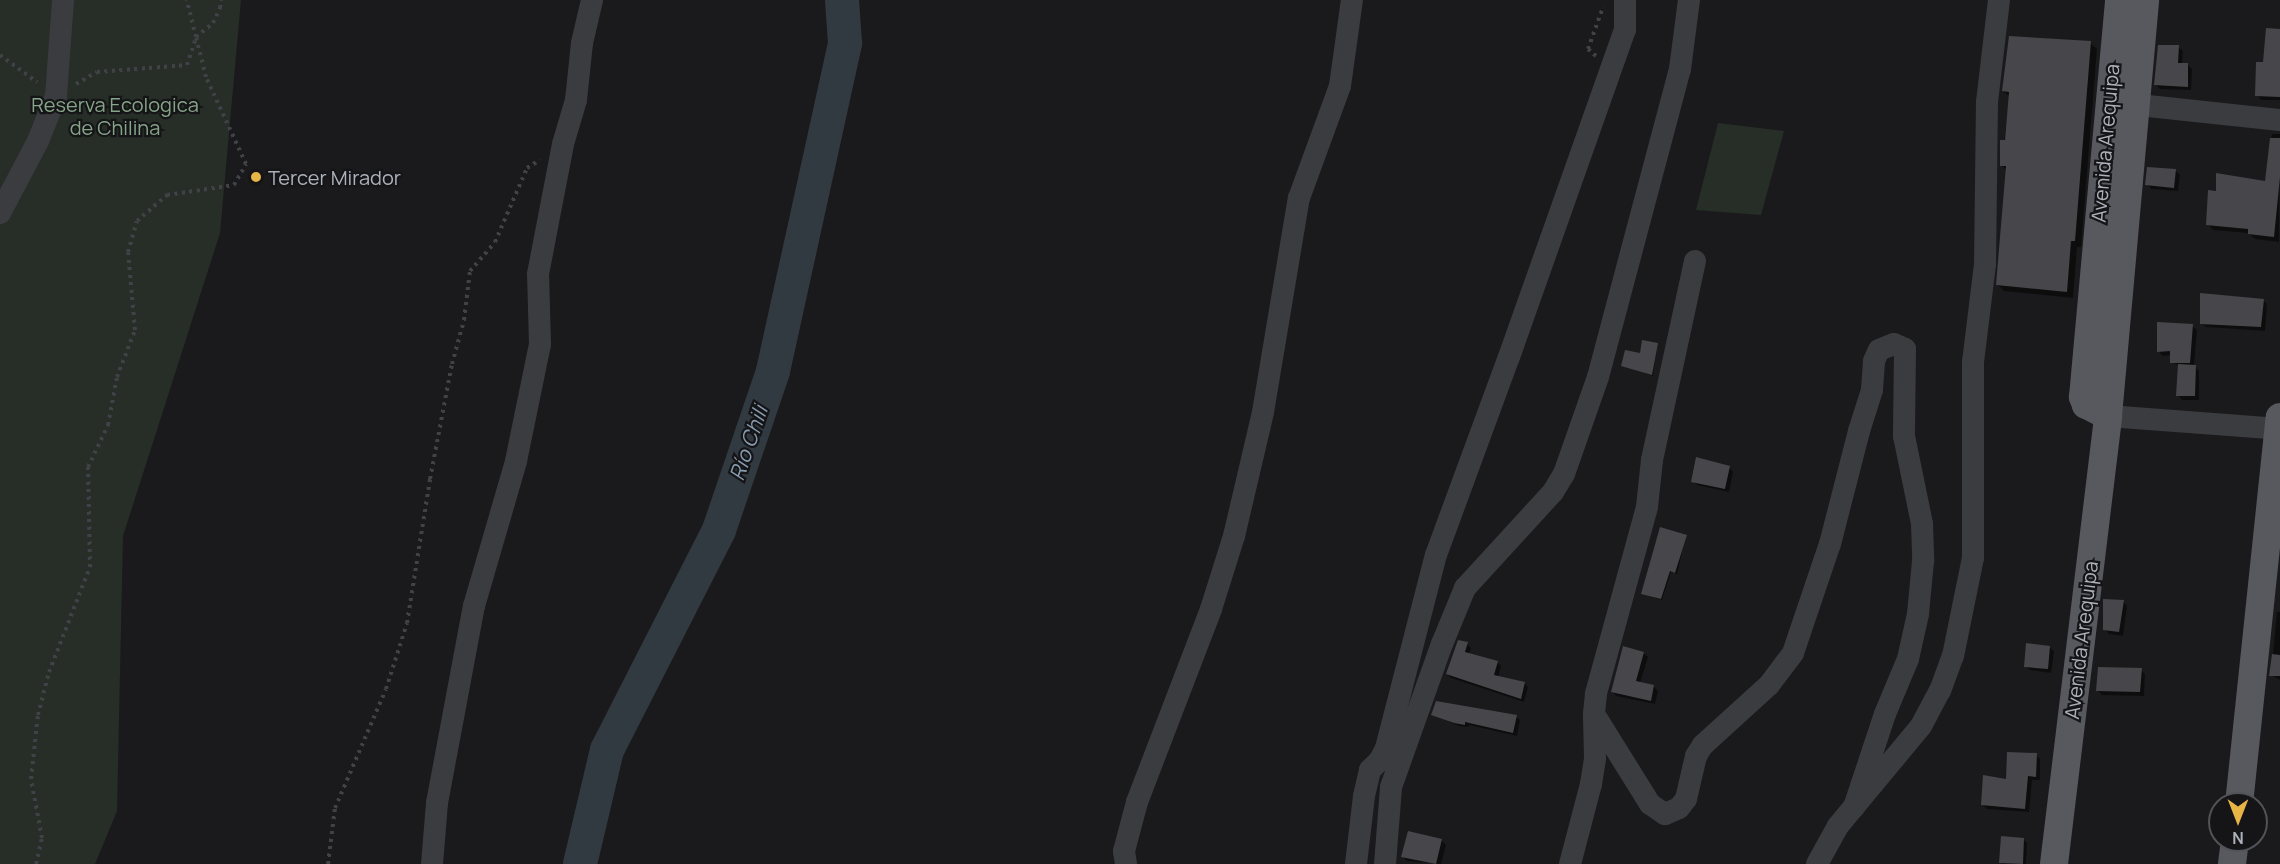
<!DOCTYPE html>
<html>
<head>
<meta charset="utf-8">
<style>
  body { margin:0 }
  #map { position:relative; width:2280px; height:864px; overflow:hidden; background:#1a1a1c; font-family:Manrope,sans-serif }
  div>[style] { position:absolute }
  [style*='--x'] { left:calc(var(--x)*1px); top:calc(var(--y)*1px); width:calc(var(--w)*1px); rotate:calc(var(--a)*1deg) }
  .green>* { inset:0; background:#262e27 }
  .shadow>* { inset:0; background:#0007 }
  .river>* { height:34px; margin:-17px; padding:0 17px; transform-origin:17px; border-radius:17px; background:#323a41 }
  .building>* { inset:0; background:#47474b }
  .path>* { height:4px; margin-top:-2px; transform-origin:0; background:repeating-linear-gradient(90deg,#414247 0 3px,transparent 0 7.5px) }
  .minor>* { height:22px; margin:-11px; padding:0 11px; transform-origin:11px; border-radius:11px; background:#3b3c40 }
  .major>* { height:28px; margin:-14px; padding:0 14px; transform-origin:14px; border-radius:14px; background:#57595f }
  .dots>* { width:16px; height:16px; translate:-50% -50%; box-sizing:border-box; border:3px solid #151417; border-radius:50% }
  span { translate:-50% -50%; white-space:nowrap; text-align:center; line-height:1.15; -webkit-text-stroke:4.5px #151417; paint-order:stroke }
  .park-label { font-size:20px; color:#85a488 }
  .street-label { font-size:20px; color:#adb1ba }
  .poi-label { font-size:20px; color:#adb1ba }
  .left { translate:0 -50%; text-align:left }
  .water-label { font-size:21px; color:#879db2; font-style:italic }
  .north { position:absolute; left:2208px; top:792px; width:60px; height:60px; box-sizing:border-box; background:#151417; border:2px solid #525358; border-radius:50%; rotate:180deg; font-size:16px; font-weight:700; line-height:24px; text-align:center; color:#adb1ba }
  .north::after { content:''; display:block; margin:auto; width:21px; height:27px; background:#e7b446; clip-path:polygon(50% 0,100% 100%,50% 72%,0 100%) }
</style>
</head>
<body>
<div id="map">
  <div class="green">
    <i style="clip-path:polygon(0 0,241px 0,220px 233px,123px 536px,117px 811px,95px 864px,0 864px)"></i>
    <i style="clip-path:polygon(1718px 123px,1784px 131px,1761px 215px,1696px 210px)"></i>
  </div>
  <div class="shadow">
    <i style="clip-path:polygon(2280px 31px,2280px 100px,2261px 100px,2257px 95px,2264px 64px)"></i>
    <i style="clip-path:polygon(2090px 43px,2097px 49px,2081px 247px,2077px 247px,2073px 298px,2004px 291px,1998px 285px,2007px 171px,2001px 165px,2010px 97px,2003px 91px)"></i>
    <i style="clip-path:polygon(2178px 47px,2183px 51px,2182px 64px,2188px 65px,2192px 69px,2191px 90px,2160px 89px,2156px 85px)"></i>
    <i style="clip-path:polygon(2272px 134px,2280px 134px,2279px 242px,2255px 239px,2248px 233px,2213px 230px,2208px 224px,2217px 193px,2266px 182px)"></i>
    <i style="clip-path:polygon(2176px 171px,2180px 175px,2178px 191px,2151px 189px,2147px 184px)"></i>
    <i style="clip-path:polygon(2263px 300px,2267px 304px,2265px 331px,2206px 327px,2201px 323px)"></i>
    <i style="clip-path:polygon(2192px 326px,2197px 330px,2194px 366px,2199px 371px,2199px 400px,2182px 400px,2178px 395px,2180px 366px,2171px 362px,2171px 355px,2163px 356px,2158px 351px)"></i>
    <i style="clip-path:polygon(1657px 345px,1653px 376px,1622px 365px,1641px 354px)"></i>
    <i style="clip-path:polygon(1729px 467px,1733px 472px,1729px 492px,1697px 485px,1693px 481px)"></i>
    <i style="clip-path:polygon(1686px 536px,1677px 574px,1671px 572px,1662px 600px,1645px 595px,1643px 593px)"></i>
    <i style="clip-path:polygon(2123px 601px,2127px 606px,2123px 636px,2109px 634px,2105px 629px)"></i>
    <i style="clip-path:polygon(2277px 612px,2280px 612px,2280px 680px,2271px 675px)"></i>
    <i style="clip-path:polygon(1467px 644px,1471px 648px,1469px 654px,1497px 662px,1501px 666px,1498px 678px,1524px 683px,1528px 687px,1524px 702px,1451px 678px,1447px 674px)"></i>
    <i style="clip-path:polygon(2050px 647px,2054px 652px,2051px 673px,2030px 670px,2025px 666px)"></i>
    <i style="clip-path:polygon(1643px 653px,1648px 657px,1640px 683px,1653px 686px,1658px 691px,1655px 704px,1616px 696px,1612px 691px)"></i>
    <i style="clip-path:polygon(2141px 670px,2145px 674px,2144px 696px,2102px 695px,2098px 691px)"></i>
    <i style="clip-path:polygon(1433px 715px,1516px 717px,1520px 720px,1517px 736px,1469px 725px,1468px 727px,1459px 726px)"></i>
    <i style="clip-path:polygon(2036px 755px,2040px 759px,2040px 780px,2032px 780px,2029px 812px,1987px 809px,1983px 805px)"></i>
    <i style="clip-path:polygon(1409px 833px,1442px 841px,1446px 845px,1441px 864px,1407px 861px,1403px 857px)"></i>
    <i style="clip-path:polygon(2023px 839px,2027px 843px,2026px 864px,2002px 864px,2000px 862px)"></i>
  </div>
  <div class="river">
    <i style="--x:580;--y:864;--w:117;--a:-76.7"></i>
    <i style="--x:607;--y:750;--w:247;--a:-63"></i>
    <i style="--x:719;--y:530;--w:168;--a:-71.2"></i>
    <i style="--x:773;--y:371;--w:336;--a:-77.6"></i>
    <i style="--x:845;--y:43;--w:43;--a:-94"></i>
  </div>
  <div class="building">
    <i style="clip-path:polygon(2266px 28px,2280px 29px,2280px 97px,2255px 96px,2256px 62px,2263px 62px)"></i>
    <i style="clip-path:polygon(2009px 36px,2091px 41px,2075px 241px,2071px 241px,2067px 292px,1996px 285px,2006px 166px,2000px 166px,2000px 140px,2005px 140px,2009px 92px,2002px 91px)"></i>
    <i style="clip-path:polygon(2158px 45px,2179px 45px,2178px 63px,2188px 63px,2188px 87px,2154px 85px)"></i>
    <i style="clip-path:polygon(2270px 138px,2280px 138px,2280px 177px,2274px 237px,2248px 234px,2248px 229px,2206px 225px,2208px 190px,2216px 191px,2216px 173px,2265px 181px)"></i>
    <i style="clip-path:polygon(2147px 167px,2176px 169px,2174px 188px,2145px 185px)"></i>
    <i style="clip-path:polygon(2200px 293px,2264px 299px,2261px 327px,2200px 324px)"></i>
    <i style="clip-path:polygon(2157px 322px,2193px 324px,2190px 363px,2170px 363px,2170px 351px,2157px 352px)"></i>
    <i style="clip-path:polygon(1642px 340px,1658px 343px,1652px 375px,1621px 366px,1625px 350px,1640px 353px)"></i>
    <i style="clip-path:polygon(2178px 364px,2196px 365px,2195px 396px,2176px 396px)"></i>
    <i style="clip-path:polygon(1696px 457px,1730px 466px,1725px 489px,1691px 482px)"></i>
    <i style="clip-path:polygon(1660px 527px,1687px 535px,1675px 573px,1670px 571px,1661px 599px,1641px 594px)"></i>
    <i style="clip-path:polygon(2103px 599px,2124px 600px,2119px 632px,2103px 630px)"></i>
    <i style="clip-path:polygon(1458px 640px,1468px 642px,1465px 652px,1498px 661px,1494px 675px,1525px 682px,1521px 699px,1446px 674px)"></i>
    <i style="clip-path:polygon(2026px 643px,2050px 646px,2048px 669px,2024px 667px)"></i>
    <i style="clip-path:polygon(1623px 646px,1644px 652px,1636px 681px,1654px 685px,1651px 701px,1611px 692px)"></i>
    <i style="clip-path:polygon(2272px 654px,2280px 655px,2280px 676px,2269px 676px)"></i>
    <i style="clip-path:polygon(2098px 667px,2142px 668px,2140px 692px,2096px 691px)"></i>
    <i style="clip-path:polygon(1436px 701px,1517px 715px,1513px 733px,1465px 722px,1465px 725px,1454px 723px,1431px 715px)"></i>
    <i style="clip-path:polygon(2007px 752px,2037px 753px,2036px 777px,2028px 776px,2025px 809px,1981px 805px,1983px 775px,2006px 779px)"></i>
    <i style="clip-path:polygon(1408px 831px,1442px 839px,1436px 864px,1401px 857px)"></i>
    <i style="clip-path:polygon(2001px 836px,2024px 838px,2023px 864px,1999px 863px)"></i>
  </div>
  <div class="path">
    <i style="--x:0;--y:55;--w:46;--a:36.1"></i>
    <i style="--x:1596;--y:56;--w:11;--a:-139"></i>
    <i style="--x:1588;--y:49;--w:45;--a:-70.3"></i>
    <i style="--x:76;--y:84;--w:24;--a:-30"></i>
    <i style="--x:97;--y:72;--w:90;--a:-4.4"></i>
    <i style="--x:187;--y:65;--w:29;--a:-72"></i>
    <i style="--x:196;--y:37;--w:38;--a:-104"></i>
    <i style="--x:36;--y:864;--w:27;--a:-77"></i>
    <i style="--x:42;--y:838;--w:60;--a:-100.6"></i>
    <i style="--x:31;--y:779;--w:64;--a:-83.8"></i>
    <i style="--x:38;--y:715;--w:44;--a:-75.7"></i>
    <i style="--x:49;--y:672;--w:113;--a:-68.7"></i>
    <i style="--x:90;--y:567;--w:100;--a:-91.1"></i>
    <i style="--x:88;--y:467;--w:47;--a:-64.5"></i>
    <i style="--x:108;--y:425;--w:49;--a:-79.4"></i>
    <i style="--x:117;--y:377;--w:50;--a:-69"></i>
    <i style="--x:135;--y:330;--w:78;--a:-95.1"></i>
    <i style="--x:128;--y:252;--w:32;--a:-74"></i>
    <i style="--x:137;--y:221;--w:40;--a:-41"></i>
    <i style="--x:167;--y:195;--w:68;--a:-8.5"></i>
    <i style="--x:234;--y:185;--w:24;--a:-60"></i>
    <i style="--x:246;--y:164;--w:96;--a:-114.7"></i>
    <i style="--x:206;--y:77;--w:41;--a:-104"></i>
    <i style="--x:196;--y:37;--w:22;--a:-39"></i>
    <i style="--x:213;--y:23;--w:17;--a:-65"></i>
    <i style="--x:220;--y:8;--w:8;--a:-83"></i>
    <i style="--x:328;--y:864;--w:56;--a:-82.9"></i>
    <i style="--x:335;--y:808;--w:129;--a:-66.8"></i>
    <i style="--x:386;--y:689;--w:69;--a:-72.3"></i>
    <i style="--x:407;--y:623;--w:146;--a:-80.9"></i>
    <i style="--x:430;--y:479;--w:117;--a:-79.2"></i>
    <i style="--x:452;--y:364;--w:46;--a:-74.7"></i>
    <i style="--x:464;--y:320;--w:49;--a:-83"></i>
    <i style="--x:470;--y:271;--w:38;--a:-49"></i>
    <i style="--x:495;--y:242;--w:81;--a:-66.6"></i>
    <i style="--x:527;--y:168;--w:15;--a:-32"></i>
  </div>
  <div class="minor">
    <i style="--x:2120;--y:103;--w:161;--a:6.1"></i>
    <i style="--x:0;--y:213;--w:81;--a:-62.2"></i>
    <i style="--x:38;--y:141;--w:48;--a:-68.2"></i>
    <i style="--x:56;--y:96;--w:96;--a:-85.8"></i>
    <i style="--x:1695;--y:261;--w:204;--a:102.2"></i>
    <i style="--x:1652;--y:460;--w:47;--a:96.1"></i>
    <i style="--x:1647;--y:507;--w:194;--a:105.3"></i>
    <i style="--x:1596;--y:694;--w:20;--a:96"></i>
    <i style="--x:1594;--y:714;--w:106;--a:58.1"></i>
    <i style="--x:1650;--y:804;--w:18;--a:34"></i>
    <i style="--x:1665;--y:814;--w:15;--a:-23"></i>
    <i style="--x:1679;--y:808;--w:11;--a:-52"></i>
    <i style="--x:1686;--y:799;--w:44;--a:-76.9"></i>
    <i style="--x:1696;--y:756;--w:13;--a:-58"></i>
    <i style="--x:1703;--y:745;--w:89;--a:-42.3"></i>
    <i style="--x:1769;--y:685;--w:40;--a:-53"></i>
    <i style="--x:1793;--y:653;--w:115;--a:-71.3"></i>
    <i style="--x:1830;--y:544;--w:117;--a:-75.6"></i>
    <i style="--x:1859;--y:431;--w:43;--a:-72.4"></i>
    <i style="--x:1872;--y:390;--w:29;--a:-86"></i>
    <i style="--x:1874;--y:361;--w:12;--a:-66"></i>
    <i style="--x:1879;--y:350;--w:16;--a:-22"></i>
    <i style="--x:1894;--y:344;--w:12;--a:24"></i>
    <i style="--x:1905;--y:349;--w:87;--a:90.7"></i>
    <i style="--x:1904;--y:436;--w:90;--a:78.4"></i>
    <i style="--x:1922;--y:524;--w:37;--a:88"></i>
    <i style="--x:1923;--y:561;--w:53;--a:95.4"></i>
    <i style="--x:1918;--y:614;--w:46;--a:102.5"></i>
    <i style="--x:1908;--y:659;--w:60;--a:112.7"></i>
    <i style="--x:1885;--y:714;--w:98;--a:108.4"></i>
    <i style="--x:2108;--y:416;--w:172;--a:4.3"></i>
    <i style="--x:432;--y:864;--w:61;--a:-85.3"></i>
    <i style="--x:437;--y:803;--w:200;--a:-79.4"></i>
    <i style="--x:474;--y:606;--w:151;--a:-73.8"></i>
    <i style="--x:516;--y:461;--w:119;--a:-78.4"></i>
    <i style="--x:540;--y:344;--w:70;--a:-91.6"></i>
    <i style="--x:538;--y:274;--w:132;--a:-79.1"></i>
    <i style="--x:563;--y:144;--w:46;--a:-73.5"></i>
    <i style="--x:576;--y:100;--w:57;--a:-84"></i>
    <i style="--x:582;--y:43;--w:44;--a:-76.9"></i>
    <i style="--x:1126;--y:864;--w:13;--a:-99"></i>
    <i style="--x:1124;--y:851;--w:51;--a:-75.1"></i>
    <i style="--x:1137;--y:802;--w:207;--a:-69"></i>
    <i style="--x:1211;--y:609;--w:77;--a:-72.5"></i>
    <i style="--x:1234;--y:536;--w:127;--a:-76.8"></i>
    <i style="--x:1263;--y:412;--w:217;--a:-80.5"></i>
    <i style="--x:1299;--y:198;--w:119;--a:-69.9"></i>
    <i style="--x:1340;--y:86;--w:87;--a:-82.1"></i>
    <i style="--x:1356;--y:864;--w:68;--a:-83.3"></i>
    <i style="--x:1364;--y:796;--w:27;--a:-77"></i>
    <i style="--x:1370;--y:770;--w:14;--a:-45"></i>
    <i style="--x:1380;--y:760;--w:13;--a:-63"></i>
    <i style="--x:1386;--y:748;--w:199;--a:-75.5"></i>
    <i style="--x:1436;--y:555;--w:211;--a:-69.8"></i>
    <i style="--x:1509;--y:357;--w:347;--a:-70.5"></i>
    <i style="--x:1625;--y:30;--w:30;--a:-90"></i>
    <i style="--x:1385;--y:864;--w:77;--a:-85.5"></i>
    <i style="--x:1391;--y:787;--w:152;--a:-70.4"></i>
    <i style="--x:1442;--y:644;--w:61;--a:-67.7"></i>
    <i style="--x:1465;--y:588;--w:130;--a:-47.5"></i>
    <i style="--x:1553;--y:492;--w:21;--a:-59"></i>
    <i style="--x:1564;--y:474;--w:103;--a:-70.7"></i>
    <i style="--x:1598;--y:377;--w:319;--a:-75.1"></i>
    <i style="--x:1680;--y:69;--w:70;--a:-82.6"></i>
    <i style="--x:1570;--y:864;--w:83;--a:-75.3"></i>
    <i style="--x:1591;--y:784;--w:26;--a:-81"></i>
    <i style="--x:1595;--y:758;--w:42;--a:-91.4"></i>
    <i style="--x:1817;--y:864;--w:43;--a:-61.1"></i>
    <i style="--x:1838;--y:826;--w:130;--a:-50.3"></i>
    <i style="--x:1921;--y:726;--w:40;--a:-62"></i>
    <i style="--x:1940;--y:691;--w:37;--a:-70"></i>
    <i style="--x:1953;--y:656;--w:100;--a:-78.5"></i>
    <i style="--x:1973;--y:558;--w:196;--a:-90"></i>
    <i style="--x:1973;--y:362;--w:99;--a:-83"></i>
    <i style="--x:1985;--y:264;--w:162;--a:-89.3"></i>
    <i style="--x:1987;--y:102;--w:103;--a:-83.3"></i>
  </div>
  <div class="major">
    <i style="--x:2108;--y:416;--w:25;--a:-153"></i>
    <i style="--x:2086;--y:405;--w:9;--a:-111"></i>
    <i style="--x:2083;--y:397;--w:399;--a:-84.8"></i>
    <i style="--x:2239;--y:804;--w:389;--a:-84"></i>
    <i style="--x:2054;--y:864;--w:451;--a:-83.1"></i>
    <i style="--x:2108;--y:416;--w:418;--a:-84.9"></i>
    <i style="--x:2232;--y:864;--w:24;--a:-83"></i>
  </div>
  <div class="dots">
    <i style="left:256px;top:177px;background:#e7b446"></i>
  </div>
  <div class="park-label">
    <span style="left:115px;top:116px">Reserva Ecologica<br>de Chilina</span>
  </div>
  <div class="street-label">
    <span style="left:2105px;top:143px;rotate:-85deg">Avenida Arequipa</span>
    <span style="left:2081px;top:640px;rotate:-83deg">Avenida Arequipa</span>
  </div>
  <div class="poi-label">
    <span class="left" style="left:268px;top:177px">Tercer Mirador</span>
  </div>
  <div class="water-label">
    <span style="left:748px;top:443px;rotate:-71deg">Río Chili</span>
  </div>
  <div class="north">N</div>
</div>
</body>
</html>
